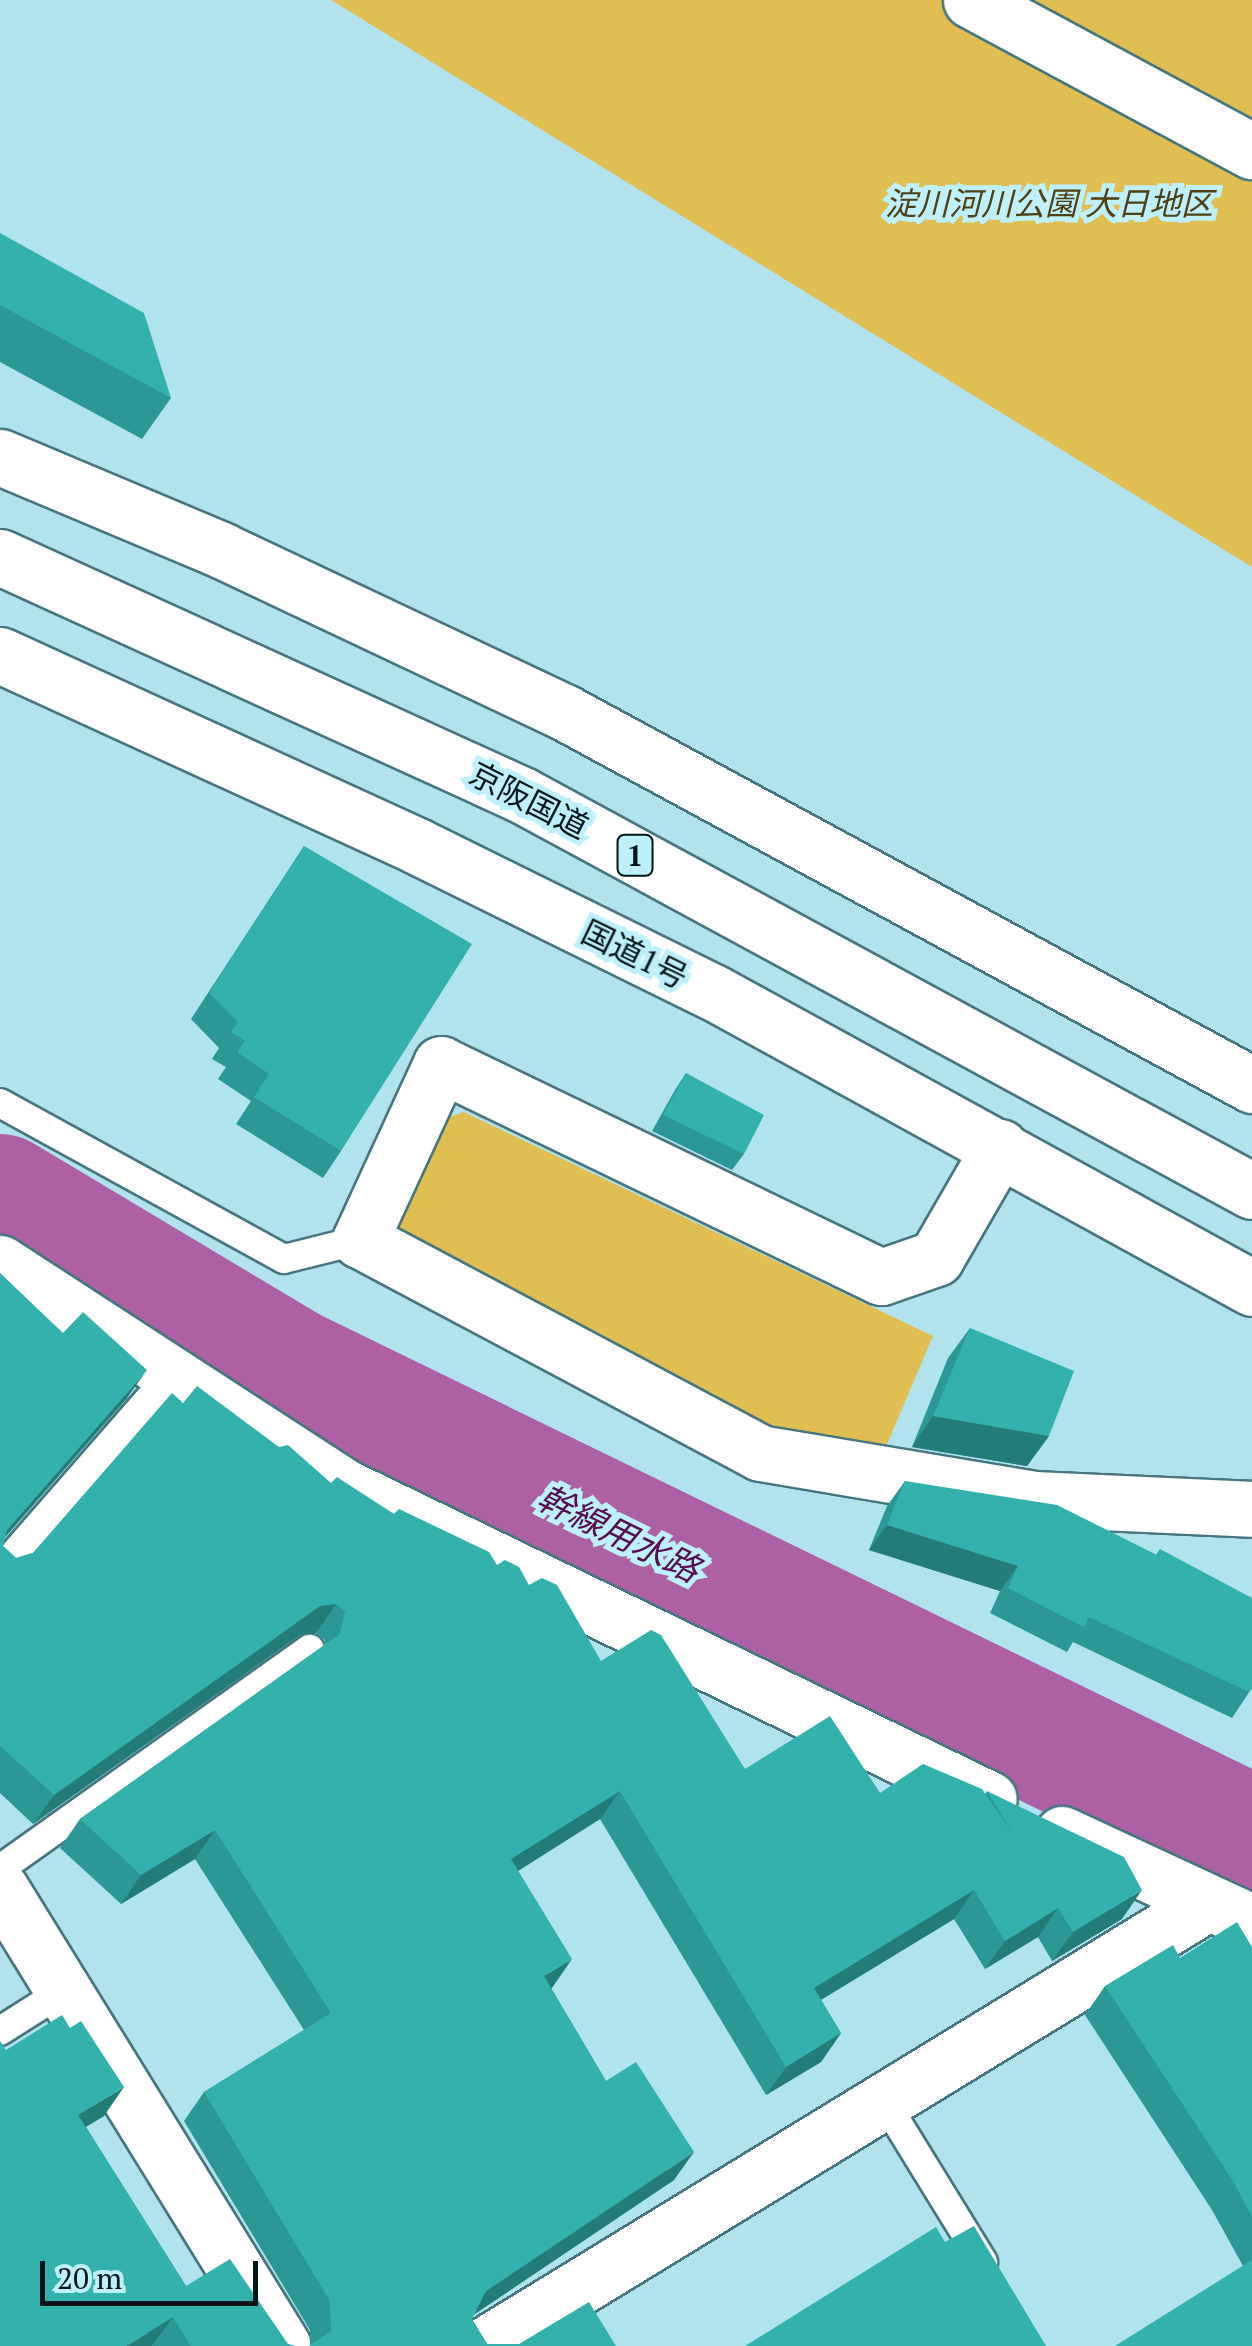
<!DOCTYPE html>
<html>
<head>
<meta charset="utf-8">
<style>
  body { margin:0 }
  #map { position:relative; width:1252px; height:2346px; overflow:hidden; background:#b0e3ed; font-family:"PT Serif","Noto Sans JP",serif }
  div>[style] { position:absolute }
  [style*='--x'] { left:calc(var(--x)*1px); top:calc(var(--y)*1px); width:calc(var(--w)*1px); rotate:calc(var(--a)*1deg) }
  .green>* { inset:0; background:#e0be52 }
  .river>* { height:130px; margin:-65px; padding:0 65px; transform-origin:65px; border-radius:65px; background:#ad60a4 }
  .roads { filter:drop-shadow(2px 0 #46767f) drop-shadow(-2px 0 #46767f) drop-shadow(0 2px #46767f) drop-shadow(0 -2px #46767f) }
  .lane>* { height:28px; margin:-14px; padding:0 14px; transform-origin:14px; border-radius:14px; background:#fff }
  .street>* { height:55px; margin:-27.5px; padding:0 27.5px; transform-origin:27.5px; border-radius:27.5px; background:#fff }
  .highway>* { height:55px; margin:-27.5px; padding:0 27.5px; transform-origin:27.5px; border-radius:27.5px; background:#fff }
  .wall>* { inset:0; background:#2c9895 }
  .shaded-wall>* { inset:0; background:#247c79 }
  .building>* { inset:0; background:#33b1ad }
  span { translate:-50% -50%; white-space:nowrap; text-align:center; line-height:1.15; -webkit-text-stroke:10px #bdf0fb; paint-order:stroke }
  .shield-label span { padding:2px 8px; background:#bdf0fb; border:2px solid; border-radius:8px; -webkit-text-stroke-width:0 }
  .shield-label { font-size:30px; color:#031519; font-weight:700 }
  .park-label { font-size:32px; color:#4e4012; font-style:italic }
  .street-label { font-size:32px; color:#031519 }
  .water-label { font-size:35px; color:#570d51; font-style:italic }
  .scale { position:absolute; left:40px; top:2261px; width:218px; height:45px; box-sizing:border-box; border:5px solid #031519; border-top:0; padding-left:12px; font-size:30px; line-height:35px; white-space:nowrap; color:#031519; -webkit-text-stroke:8px #bdf0fb; paint-order:stroke }
</style>
</head>
<body>
<div id="map">
  <div class="green">
    <i style="clip-path:polygon(331px 0,1252px 0,1252px 567px)"></i>
    <i style="clip-path:polygon(464px 1112px,933px 1336px,885px 1449px,766px 1425px,402px 1240px,396px 1214px,438px 1121px)"></i>
  </div>
  <div class="river">
    <i style="--x:0;--y:1199;--w:339;--a:30.9"></i>
    <i style="--x:291;--y:1373;--w:1069;--a:25.97"></i>
  </div>
  <div class="roads">
    <div class="lane">
      <i style="--x:0;--y:1103;--w:324;--a:28.8"></i>
      <i style="--x:284;--y:1259;--w:78;--a:-14"></i>
      <i style="--x:0;--y:1570;--w:260;--a:-48.9"></i>
      <i style="--x:0;--y:1869;--w:380;--a:-35.4"></i>
      <i style="--x:0;--y:2031;--w:75;--a:-32.4"></i>
      <i style="--x:884;--y:2101;--w:189;--a:58.4"></i>
    </div>
    <div class="street">
      <i style="--x:971;--y:0;--w:319;--a:28.3"></i>
      <i style="--x:1000;--y:1147;--w:128;--a:120"></i>
      <i style="--x:936;--y:1258;--w:58;--a:160.9"></i>
      <i style="--x:881;--y:1277;--w:489;--a:-154.2"></i>
      <i style="--x:441;--y:1064;--w:194;--a:114.7"></i>
      <i style="--x:360;--y:1240;--w:453;--a:28"></i>
      <i style="--x:760;--y:1453;--w:278;--a:9.5"></i>
      <i style="--x:1034;--y:1499;--w:218;--a:2.6"></i>
      <i style="--x:0;--y:1263;--w:414;--a:33"></i>
      <i style="--x:347;--y:1488;--w:713;--a:25.85"></i>
      <i style="--x:1062;--y:1834;--w:209;--a:24.9"></i>
      <i style="--x:0;--y:1888;--w:538;--a:58.29"></i>
      <i style="--x:483;--y:2346;--w:847;--a:-31.44"></i>
    </div>
    <div class="highway">
      <i style="--x:0;--y:457;--w:240;--a:22.8"></i>
      <i style="--x:221;--y:550;--w:379;--a:25.3"></i>
      <i style="--x:564;--y:712;--w:783;--a:28.46"></i>
      <i style="--x:0;--y:557;--w:574;--a:24.51"></i>
      <i style="--x:522;--y:795;--w:830;--a:28.48"></i>
      <i style="--x:0;--y:655;--w:459;--a:24.6"></i>
      <i style="--x:417;--y:846;--w:330;--a:26.3"></i>
      <i style="--x:713;--y:992;--w:615;--a:28.77"></i>
    </div>
  </div>
  <div class="wall">
    <i style="clip-path:polygon(0 233px,171px 398px,142px 439px,0 362px)"></i>
    <i style="clip-path:polygon(304px 846px,341px 1151px,323px 1178px,236px 1124px,251px 1101px,218px 1079px,226px 1067px,212px 1059px,219px 1048px,191px 1019px)"></i>
    <i style="clip-path:polygon(686px 1073px,744px 1154px,732px 1170px,652px 1131px,675px 1090px)"></i>
    <i style="clip-path:polygon(0 1273px,127px 1398px,5px 1537px,3px 1546px,16px 1558px,33px 1553px,183px 1403px,279px 1447px,331px 1483px,497px 1565px,529px 1585px,601px 1661px,745px 1769px,880px 1793px,985px 1794px,987px 1791px,1122px 1919px,1052px 1961px,1038px 1937px,985px 1969px,954px 1919px,821px 2000px,841px 2033px,821px 2062px,766px 2095px,600px 1819px,518px 1871px,551px 1988px,606px 2081px,674px 2180px,474px 2314px,472px 2319px,487px 2344px,616px 2346px,310px 2345px,310px 2330px,184px 2121px,204px 2092px,304px 2030px,195px 1859px,121px 1904px,60px 1848px,80px 1819px,323px 1646px,325px 1640px,316px 1633px,300px 1635px,33px 1824px,0 1793px)"></i>
    <i style="clip-path:polygon(970px 1328px,1049px 1436px,1027px 1466px,912px 1447px,948px 1358px)"></i>
    <i style="clip-path:polygon(905px 1481px,1156px 1555px,1160px 1549px,1252px 1688px,1232px 1718px,1073px 1642px,1067px 1652px,990px 1613px,1000px 1591px,869px 1550px,887px 1506px)"></i>
    <i style="clip-path:polygon(1252px 1947px,1252px 2346px,1243px 2266px,1212px 2210px,1085px 2015px,1105px 1986px,1180px 1958px)"></i>
    <i style="clip-path:polygon(6px 2050px,104px 2116px,86px 2127px,186px 2286px,288px 2344px,295px 2346px,153px 2346px)"></i>
  </div>
  <div class="shaded-wall">
    <i style="clip-path:polygon(147px 1370px,127px 1398px,0 1543px,7px 1530px)"></i>
    <i style="clip-path:polygon(933px 1416px,1049px 1436px,1027px 1466px,912px 1447px)"></i>
    <i style="clip-path:polygon(887px 1525px,1018px 1566px,1000px 1591px,869px 1550px)"></i>
    <i style="clip-path:polygon(336px 1604px,316px 1633px,300px 1635px,33px 1824px,54px 1795px,320px 1606px)"></i>
    <i style="clip-path:polygon(620px 1791px,600px 1819px,491px 1888px,511px 1859px)"></i>
    <i style="clip-path:polygon(215px 1830px,195px 1859px,121px 1904px,141px 1875px)"></i>
    <i style="clip-path:polygon(974px 1890px,954px 1919px,794px 2016px,814px 1988px)"></i>
    <i style="clip-path:polygon(1142px 1890px,1122px 1919px,1052px 1961px,1073px 1932px)"></i>
    <i style="clip-path:polygon(1058px 1908px,1038px 1937px,985px 1969px,1005px 1941px)"></i>
    <i style="clip-path:polygon(572px 1959px,552px 1988px,524px 2005px,544px 1976px)"></i>
    <i style="clip-path:polygon(841px 2033px,821px 2062px,766px 2095px,786px 2067px)"></i>
    <i style="clip-path:polygon(124px 2087px,104px 2116px,58px 2143px,78px 2115px)"></i>
    <i style="clip-path:polygon(694px 2152px,674px 2180px,466px 2320px,486px 2291px)"></i>
    <i style="clip-path:polygon(173px 2317px,152px 2346px,126px 2346px)"></i>
  </div>
  <div class="building">
    <i style="clip-path:polygon(0 233px,144px 313px,171px 398px,0 305px)"></i>
    <i style="clip-path:polygon(304px 846px,472px 944px,341px 1151px,254px 1097px,269px 1074px,237px 1052px,245px 1041px,231px 1032px,238px 1022px,209px 993px)"></i>
    <i style="clip-path:polygon(686px 1073px,764px 1115px,744px 1154px,663px 1115px)"></i>
    <i style="clip-path:polygon(0 1273px,63px 1333px,83px 1312px,147px 1370px,7px 1530px,3px 1546px,16px 1558px,33px 1553px,172px 1393px,183px 1403px,197px 1386px,279px 1447px,288px 1445px,331px 1483px,337px 1477px,394px 1514px,399px 1509px,489px 1552px,497px 1565px,505px 1560px,519px 1567px,529px 1585px,542px 1578px,557px 1585px,601px 1661px,651px 1630px,661px 1635px,745px 1769px,830px 1716px,880px 1793px,923px 1764px,982px 1789px,1013px 1834px,987px 1791px,1124px 1857px,1142px 1890px,1073px 1932px,1058px 1908px,1005px 1941px,974px 1890px,814px 1988px,841px 2033px,786px 2067px,620px 1791px,511px 1859px,572px 1959px,544px 1976px,606px 2081px,636px 2062px,694px 2152px,486px 2291px,472px 2319px,487px 2344px,519px 2344px,589px 2302px,616px 2346px,309px 2346px,331px 2331px,330px 2301px,204px 2092px,331px 2013px,215px 1830px,141px 1875px,80px 1819px,340px 1634px,345px 1611px,336px 1604px,320px 1606px,54px 1795px,0 1746px)"></i>
    <i style="clip-path:polygon(970px 1328px,1074px 1371px,1049px 1436px,933px 1416px)"></i>
    <i style="clip-path:polygon(905px 1481px,1057px 1505px,1157px 1555px,1160px 1549px,1252px 1598px,1252px 1688px,1249px 1692px,1089px 1617px,1084px 1627px,1008px 1588px,1018px 1566px,887px 1525px)"></i>
    <i style="clip-path:polygon(1237px 1922px,1252px 1947px,1252px 2217px,1233px 2181px,1105px 1986px,1173px 1945px,1180px 1958px)"></i>
    <i style="clip-path:polygon(62px 2015px,70px 2028px,81px 2021px,124px 2087px,78px 2115px,186px 2286px,230px 2259px,288px 2344px,295px 2346px,191px 2346px,173px 2317px,126px 2346px,0 2346px,0 2041px,6px 2050px)"></i>
    <i style="clip-path:polygon(974px 2226px,1046px 2346px,745px 2346px,936px 2227px,945px 2242px)"></i>
    <i style="clip-path:polygon(1252px 2260px,1252px 2346px,1115px 2346px)"></i>
  </div>
  <div class="shield-label">
    <span style="left:635px;top:855px">1</span>
  </div>
  <div class="park-label">
    <span style="left:1049px;top:203px">淀川河川公園 大日地区</span>
  </div>
  <div class="street-label">
    <span style="left:529px;top:800px;rotate:27deg">京阪国道</span>
    <span style="left:635px;top:954px;rotate:26deg">国道1号</span>
  </div>
  <div class="water-label">
    <span style="left:619px;top:1533px;rotate:26deg">幹線用水路</span>
  </div>
  <div class="scale">20 m</div>
</div>
</body>
</html>
